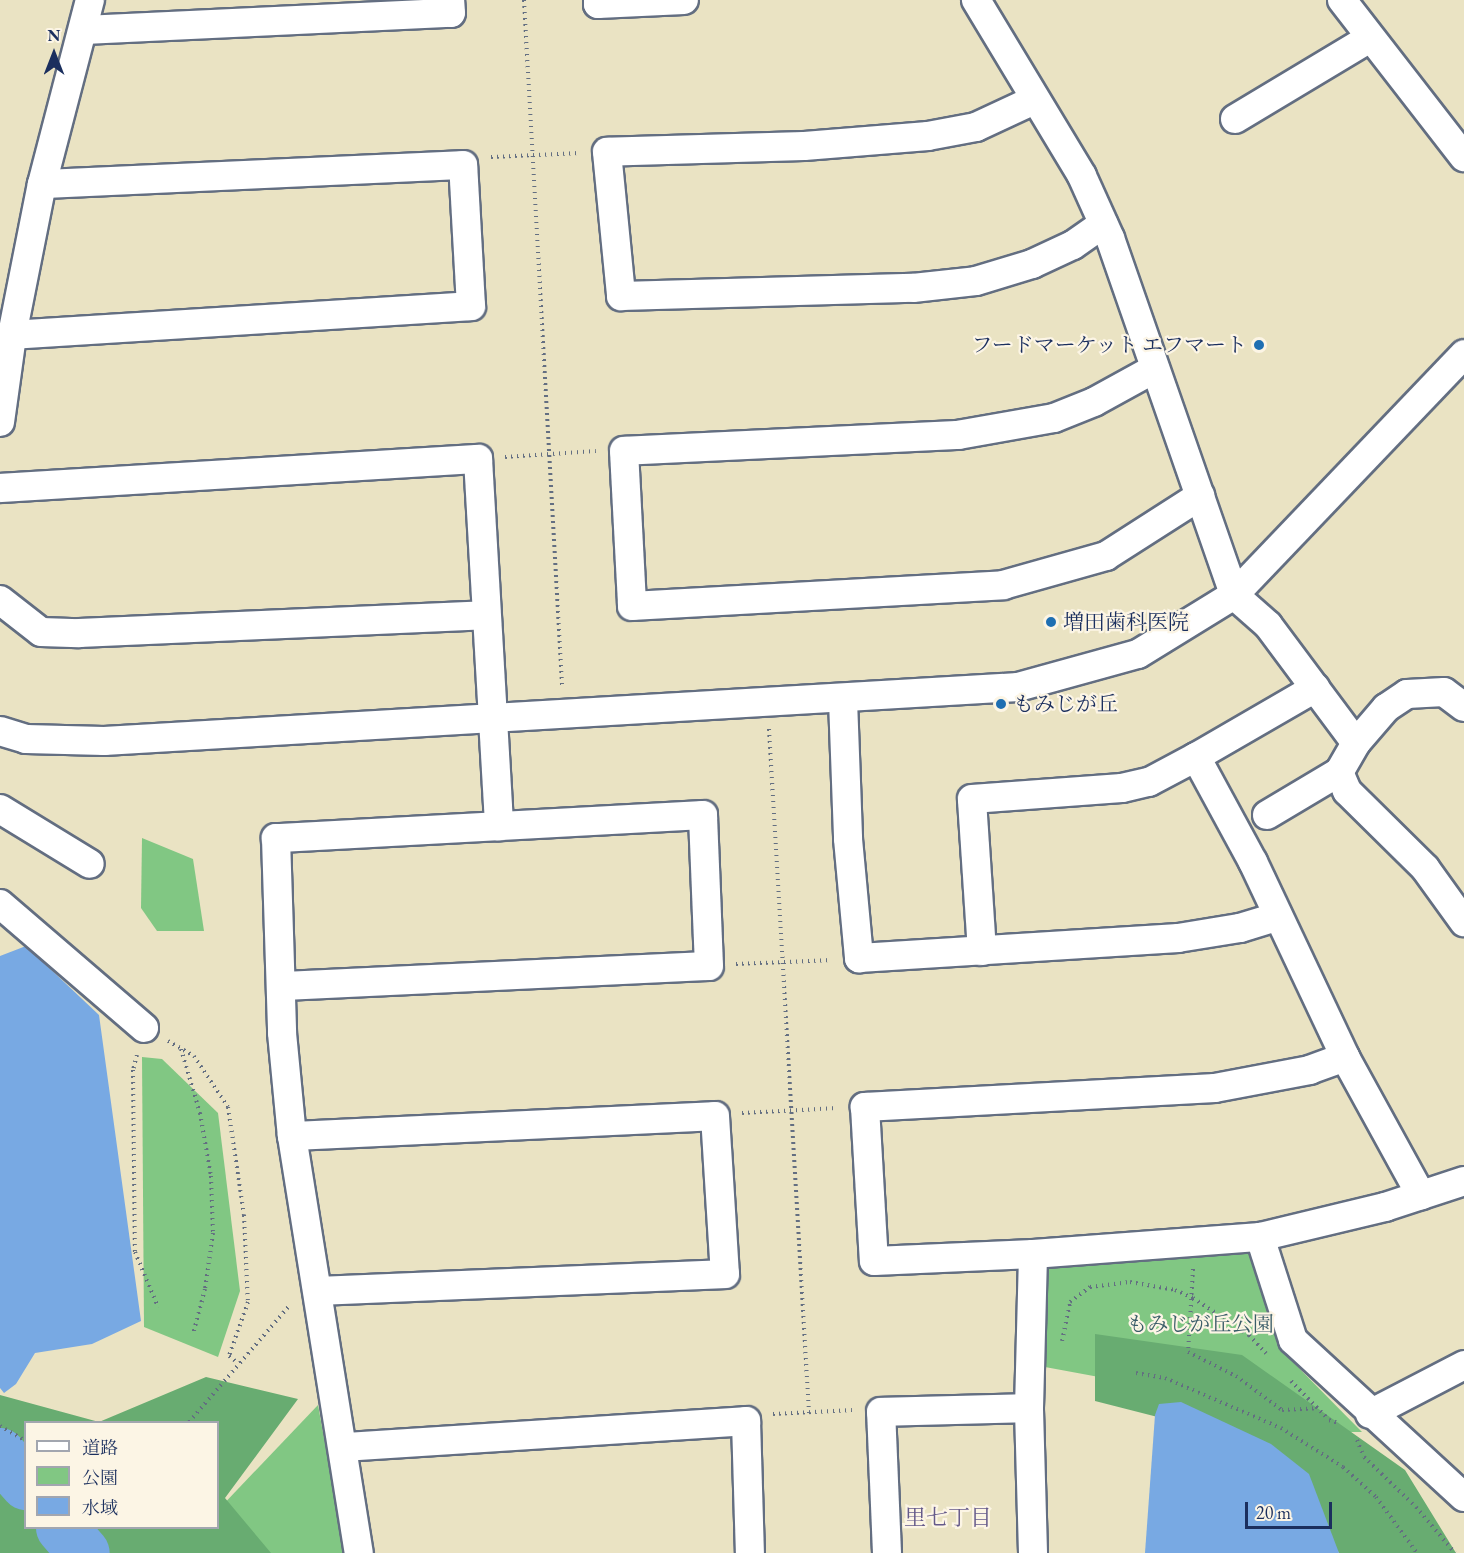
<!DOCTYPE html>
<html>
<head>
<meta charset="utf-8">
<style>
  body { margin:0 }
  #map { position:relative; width:1464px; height:1553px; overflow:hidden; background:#eae3c3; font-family:"EB Garamond","Noto Serif JP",serif }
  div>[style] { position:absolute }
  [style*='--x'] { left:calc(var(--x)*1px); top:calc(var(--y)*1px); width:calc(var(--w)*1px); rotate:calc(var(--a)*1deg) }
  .green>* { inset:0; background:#81c783 }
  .forest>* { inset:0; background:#68ac71 }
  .water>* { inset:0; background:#78a9e3 }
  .river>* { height:52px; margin:-26px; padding:0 26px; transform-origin:26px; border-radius:26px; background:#78a9e3 }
  .path>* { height:4px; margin-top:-2px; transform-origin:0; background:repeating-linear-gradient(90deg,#636e81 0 1.5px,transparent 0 6px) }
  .roads { filter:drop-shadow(2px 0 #636e81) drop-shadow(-2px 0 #636e81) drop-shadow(0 2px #636e81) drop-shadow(0 -2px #636e81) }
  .minor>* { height:28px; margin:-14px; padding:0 14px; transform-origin:14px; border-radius:14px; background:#fff }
  .dots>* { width:16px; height:16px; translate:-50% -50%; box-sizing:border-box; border:3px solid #fcf5e5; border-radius:50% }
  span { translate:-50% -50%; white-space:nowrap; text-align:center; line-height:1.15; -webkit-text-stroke:4.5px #fcf5e5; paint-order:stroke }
  .poi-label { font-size:21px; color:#1b2f5e }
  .right { translate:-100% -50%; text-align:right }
  .left { translate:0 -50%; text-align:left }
  .park-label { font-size:21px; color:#3a5d69 }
  .neighbourhood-label { font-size:22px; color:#655a8a }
  .legend { position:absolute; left:24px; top:1421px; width:195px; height:108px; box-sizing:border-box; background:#fcf5e5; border:2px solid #a2a6af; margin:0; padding:8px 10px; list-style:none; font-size:18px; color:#1b2f5e }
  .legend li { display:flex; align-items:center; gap:12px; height:30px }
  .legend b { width:30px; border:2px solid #a2a6af }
  .north { position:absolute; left:24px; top:24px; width:60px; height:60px; -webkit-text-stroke:4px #fcf5e5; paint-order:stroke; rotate:0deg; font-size:16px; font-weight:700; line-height:24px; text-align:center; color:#1b2f5e }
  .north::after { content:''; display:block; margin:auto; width:21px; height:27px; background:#1b2f5e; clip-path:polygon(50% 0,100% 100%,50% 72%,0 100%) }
  .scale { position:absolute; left:1245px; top:1502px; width:87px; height:27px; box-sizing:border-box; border:3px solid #1b2f5e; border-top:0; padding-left:8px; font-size:18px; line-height:21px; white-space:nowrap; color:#1b2f5e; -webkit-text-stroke:4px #fcf5e5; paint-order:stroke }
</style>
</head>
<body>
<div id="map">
  <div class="green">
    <i style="clip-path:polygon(142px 838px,193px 859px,204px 931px,157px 931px,141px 908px)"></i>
    <i style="clip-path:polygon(142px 1057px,162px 1059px,218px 1113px,240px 1291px,218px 1357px,144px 1327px)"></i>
    <i style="clip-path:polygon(1251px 1251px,1280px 1349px,1362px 1432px,1328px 1432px,1180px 1392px,1045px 1367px,1044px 1263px)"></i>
    <i style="clip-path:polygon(318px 1405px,345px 1553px,252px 1553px,218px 1510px)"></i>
  </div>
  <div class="forest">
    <i style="clip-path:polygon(1095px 1334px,1242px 1355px,1405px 1470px,1456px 1553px,1339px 1553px,1293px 1479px,1189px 1425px,1095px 1401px)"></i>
    <i style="clip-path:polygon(evenodd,206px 1377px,298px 1399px,225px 1498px,271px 1553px,0 1553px,0 1395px,99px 1422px,206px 1377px,218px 1422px,218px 1528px,26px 1528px,26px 1422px,218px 1422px)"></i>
  </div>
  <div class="water">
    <i style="clip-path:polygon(26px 946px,99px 1015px,141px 1321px,92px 1344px,35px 1353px,16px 1384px,4px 1393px,0 1388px,0 956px)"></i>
    <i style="clip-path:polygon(1181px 1402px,1271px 1444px,1309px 1474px,1339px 1553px,1145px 1553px,1155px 1415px,1159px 1404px)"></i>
  </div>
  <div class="river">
    <i style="--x:0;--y:1454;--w:40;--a:49"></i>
    <i style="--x:62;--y:1528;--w:33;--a:49"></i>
  </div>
  <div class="path">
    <i style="--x:524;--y:0;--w:686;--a:86.82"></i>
    <i style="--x:491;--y:157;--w:88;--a:-2.6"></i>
    <i style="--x:505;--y:457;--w:91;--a:-3.8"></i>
    <i style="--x:769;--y:729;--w:685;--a:86.65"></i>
    <i style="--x:736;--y:964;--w:95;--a:-2.4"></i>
    <i style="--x:168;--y:1041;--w:30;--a:30"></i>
    <i style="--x:194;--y:1056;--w:61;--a:56.3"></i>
    <i style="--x:228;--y:1107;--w:109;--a:81.6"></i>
    <i style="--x:244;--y:1215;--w:87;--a:87.4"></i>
    <i style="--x:248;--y:1302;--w:57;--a:109.4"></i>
    <i style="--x:229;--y:1356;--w:11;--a:38"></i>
    <i style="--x:181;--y:1049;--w:67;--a:73.5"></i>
    <i style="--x:200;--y:1113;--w:64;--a:80.1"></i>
    <i style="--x:211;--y:1176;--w:57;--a:88"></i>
    <i style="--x:213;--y:1233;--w:57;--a:98.1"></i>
    <i style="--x:205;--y:1289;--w:47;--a:104.9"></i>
    <i style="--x:137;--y:1055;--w:16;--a:105"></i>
    <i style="--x:133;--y:1070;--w:182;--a:89.4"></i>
    <i style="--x:135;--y:1252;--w:60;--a:67.3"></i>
    <i style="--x:742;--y:1113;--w:95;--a:-3"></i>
    <i style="--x:1193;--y:1269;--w:83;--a:93.4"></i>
    <i style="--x:1188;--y:1352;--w:54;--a:26.6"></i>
    <i style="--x:1236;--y:1376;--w:57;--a:36.5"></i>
    <i style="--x:1282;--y:1410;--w:35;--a:-3"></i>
    <i style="--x:1062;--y:1341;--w:40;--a:-78"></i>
    <i style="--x:1070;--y:1302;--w:25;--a:-37"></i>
    <i style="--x:1090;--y:1287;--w:40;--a:-7.1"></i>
    <i style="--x:1130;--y:1282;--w:46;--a:10.1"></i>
    <i style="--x:1175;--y:1290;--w:20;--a:24"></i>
    <i style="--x:1193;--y:1298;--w:67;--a:33.5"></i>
    <i style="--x:1249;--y:1335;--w:25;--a:47"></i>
    <i style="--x:1136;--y:1373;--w:29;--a:10"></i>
    <i style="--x:1165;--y:1378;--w:126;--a:23.3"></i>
    <i style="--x:1281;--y:1428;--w:73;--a:32.2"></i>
    <i style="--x:1343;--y:1467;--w:45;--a:42.3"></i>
    <i style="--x:1376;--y:1497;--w:69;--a:53.8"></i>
    <i style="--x:1291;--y:1381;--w:54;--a:45.7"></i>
    <i style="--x:1329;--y:1420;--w:9;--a:18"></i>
    <i style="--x:773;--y:1414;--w:79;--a:-2.9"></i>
    <i style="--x:189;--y:1422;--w:155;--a:-49.2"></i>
    <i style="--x:0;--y:1426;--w:30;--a:30"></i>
    <i style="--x:1357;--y:1440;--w:18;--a:68"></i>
    <i style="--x:1364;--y:1457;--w:72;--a:43.9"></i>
    <i style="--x:1416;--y:1507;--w:60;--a:49.7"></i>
  </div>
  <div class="roads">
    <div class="minor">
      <i style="--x:598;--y:0;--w:4;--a:90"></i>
      <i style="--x:598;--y:4;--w:86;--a:-2.7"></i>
      <i style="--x:976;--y:0;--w:205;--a:58.9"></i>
      <i style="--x:1082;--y:176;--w:68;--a:65.7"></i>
      <i style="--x:1110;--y:238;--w:378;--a:70.8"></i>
      <i style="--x:1234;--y:595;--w:45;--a:41.4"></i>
      <i style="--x:1268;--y:625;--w:147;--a:53.3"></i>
      <i style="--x:1356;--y:743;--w:46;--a:-49.4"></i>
      <i style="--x:1386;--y:708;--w:25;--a:-34"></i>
      <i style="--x:1407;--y:694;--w:37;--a:-3"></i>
      <i style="--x:1444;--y:692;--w:25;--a:37"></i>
      <i style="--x:1342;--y:0;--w:199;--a:52.2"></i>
      <i style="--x:84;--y:30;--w:367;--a:-2.7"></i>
      <i style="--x:451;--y:13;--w:13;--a:-94"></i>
      <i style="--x:1034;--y:100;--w:64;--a:155"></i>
      <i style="--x:976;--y:127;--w:49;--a:169.4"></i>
      <i style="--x:928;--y:136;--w:124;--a:175.4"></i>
      <i style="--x:804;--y:146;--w:197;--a:178.3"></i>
      <i style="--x:607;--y:152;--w:145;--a:84.4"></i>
      <i style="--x:621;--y:296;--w:292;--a:-1.6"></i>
      <i style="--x:913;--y:288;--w:63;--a:-6.3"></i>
      <i style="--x:976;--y:281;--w:59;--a:-16.9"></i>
      <i style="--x:1032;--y:264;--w:45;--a:-24.9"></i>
      <i style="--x:1073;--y:245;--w:37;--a:-35"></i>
      <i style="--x:1235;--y:119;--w:155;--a:-31"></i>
      <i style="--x:12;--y:335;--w:460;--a:-3.6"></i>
      <i style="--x:471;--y:306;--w:141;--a:-93.2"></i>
      <i style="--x:463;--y:165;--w:421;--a:177.4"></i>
      <i style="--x:1154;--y:369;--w:68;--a:151.2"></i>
      <i style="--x:1094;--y:402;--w:43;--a:158.2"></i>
      <i style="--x:1054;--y:418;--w:97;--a:170"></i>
      <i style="--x:958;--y:435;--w:334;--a:177.3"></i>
      <i style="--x:624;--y:451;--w:155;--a:87"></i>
      <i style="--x:632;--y:606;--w:372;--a:-3.2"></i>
      <i style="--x:1003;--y:585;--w:107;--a:-15.7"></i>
      <i style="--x:1106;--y:556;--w:112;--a:-32.6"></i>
      <i style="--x:0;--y:422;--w:88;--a:-82.1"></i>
      <i style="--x:12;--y:335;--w:154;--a:-78.8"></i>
      <i style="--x:42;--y:184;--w:190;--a:-75.4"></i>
      <i style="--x:0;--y:488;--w:479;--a:-3.5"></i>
      <i style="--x:478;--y:459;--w:368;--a:86.7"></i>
      <i style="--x:0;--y:600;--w:52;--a:38"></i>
      <i style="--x:41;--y:632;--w:38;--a:2"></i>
      <i style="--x:79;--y:633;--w:406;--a:-2.5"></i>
      <i style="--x:843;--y:700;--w:139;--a:87.9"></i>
      <i style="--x:848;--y:839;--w:120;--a:84.7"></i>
      <i style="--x:859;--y:958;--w:320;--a:-3.6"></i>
      <i style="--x:1178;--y:938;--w:63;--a:-9.2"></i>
      <i style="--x:1240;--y:928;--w:39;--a:-17"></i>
      <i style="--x:0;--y:731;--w:27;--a:17"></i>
      <i style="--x:26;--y:739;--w:78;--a:1.5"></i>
      <i style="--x:104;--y:741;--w:916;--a:-3.38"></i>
      <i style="--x:1018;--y:687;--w:124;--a:-15.4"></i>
      <i style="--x:1138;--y:654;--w:113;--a:-31.6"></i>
      <i style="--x:1234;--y:595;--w:333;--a:-46.3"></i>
      <i style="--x:1356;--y:743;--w:34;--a:120"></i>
      <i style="--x:1339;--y:772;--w:21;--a:67"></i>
      <i style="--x:1347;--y:791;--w:110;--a:44.6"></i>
      <i style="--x:1425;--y:868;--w:67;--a:54.2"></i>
      <i style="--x:1196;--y:757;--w:138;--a:-30.1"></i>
      <i style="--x:0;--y:809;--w:105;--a:31.4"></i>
      <i style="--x:1267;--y:815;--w:84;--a:-30.8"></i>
      <i style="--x:0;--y:904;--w:190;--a:40.7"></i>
      <i style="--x:982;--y:951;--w:152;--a:-93.8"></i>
      <i style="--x:972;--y:799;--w:150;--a:-4.2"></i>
      <i style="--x:1122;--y:788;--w:28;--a:-13"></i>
      <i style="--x:1149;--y:782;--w:53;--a:-28"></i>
      <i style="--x:1196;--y:757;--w:119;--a:61.5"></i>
      <i style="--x:1253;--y:862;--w:216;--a:64.7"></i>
      <i style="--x:1345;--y:1057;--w:158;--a:61.2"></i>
      <i style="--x:282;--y:986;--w:427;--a:-2.7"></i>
      <i style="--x:709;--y:966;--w:151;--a:-92.3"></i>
      <i style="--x:703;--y:815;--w:428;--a:176.9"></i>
      <i style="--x:276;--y:838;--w:195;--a:88.2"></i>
      <i style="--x:282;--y:1033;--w:103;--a:84.5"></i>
      <i style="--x:292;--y:1136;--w:422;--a:80.9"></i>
      <i style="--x:1345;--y:1057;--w:37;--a:160"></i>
      <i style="--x:1310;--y:1070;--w:97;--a:169.3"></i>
      <i style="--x:1215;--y:1088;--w:351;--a:176.9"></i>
      <i style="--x:865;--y:1107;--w:154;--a:86.7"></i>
      <i style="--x:874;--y:1261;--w:159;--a:-2.5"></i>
      <i style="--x:1033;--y:1254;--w:228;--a:-4.3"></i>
      <i style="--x:1260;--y:1237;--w:129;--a:-13.5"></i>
      <i style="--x:1385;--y:1207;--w:83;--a:-18.2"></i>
      <i style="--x:292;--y:1136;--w:423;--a:-2.7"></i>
      <i style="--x:715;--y:1116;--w:158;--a:86.4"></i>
      <i style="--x:725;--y:1274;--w:406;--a:177.6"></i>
      <i style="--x:1260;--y:1237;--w:108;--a:72.2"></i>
      <i style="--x:1293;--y:1340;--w:232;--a:42.6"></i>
      <i style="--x:1370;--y:1414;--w:106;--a:-27.5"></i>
      <i style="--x:345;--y:1447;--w:402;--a:-3.7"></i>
      <i style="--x:746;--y:1421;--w:132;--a:88.3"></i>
      <i style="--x:887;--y:1553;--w:141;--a:-92.4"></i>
      <i style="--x:881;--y:1412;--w:148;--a:-1.5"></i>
      <i style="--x:1033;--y:1553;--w:145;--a:-91.6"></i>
      <i style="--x:1029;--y:1408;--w:154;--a:-88.5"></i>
    </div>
  </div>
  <div class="dots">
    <i style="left:1259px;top:345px;background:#1f6fb2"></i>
    <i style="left:1051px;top:622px;background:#1f6fb2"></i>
    <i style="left:1001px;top:704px;background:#1f6fb2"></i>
  </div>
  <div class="poi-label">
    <span class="right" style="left:1247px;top:345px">フードマーケット エフマート</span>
    <span class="left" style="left:1063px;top:622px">増田歯科医院</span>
    <span class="left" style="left:1013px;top:704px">もみじが丘</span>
  </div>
  <div class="park-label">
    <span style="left:1200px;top:1324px">もみじが丘公園</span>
  </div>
  <div class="neighbourhood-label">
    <span style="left:948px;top:1518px">里七丁目</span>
  </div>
  <ul class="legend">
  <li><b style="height:8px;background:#fff"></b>道路</li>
  <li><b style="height:16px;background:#81c783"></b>公園</li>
  <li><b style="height:16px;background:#78a9e3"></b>水域</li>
  </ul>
  <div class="north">N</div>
  <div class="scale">20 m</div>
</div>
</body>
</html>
